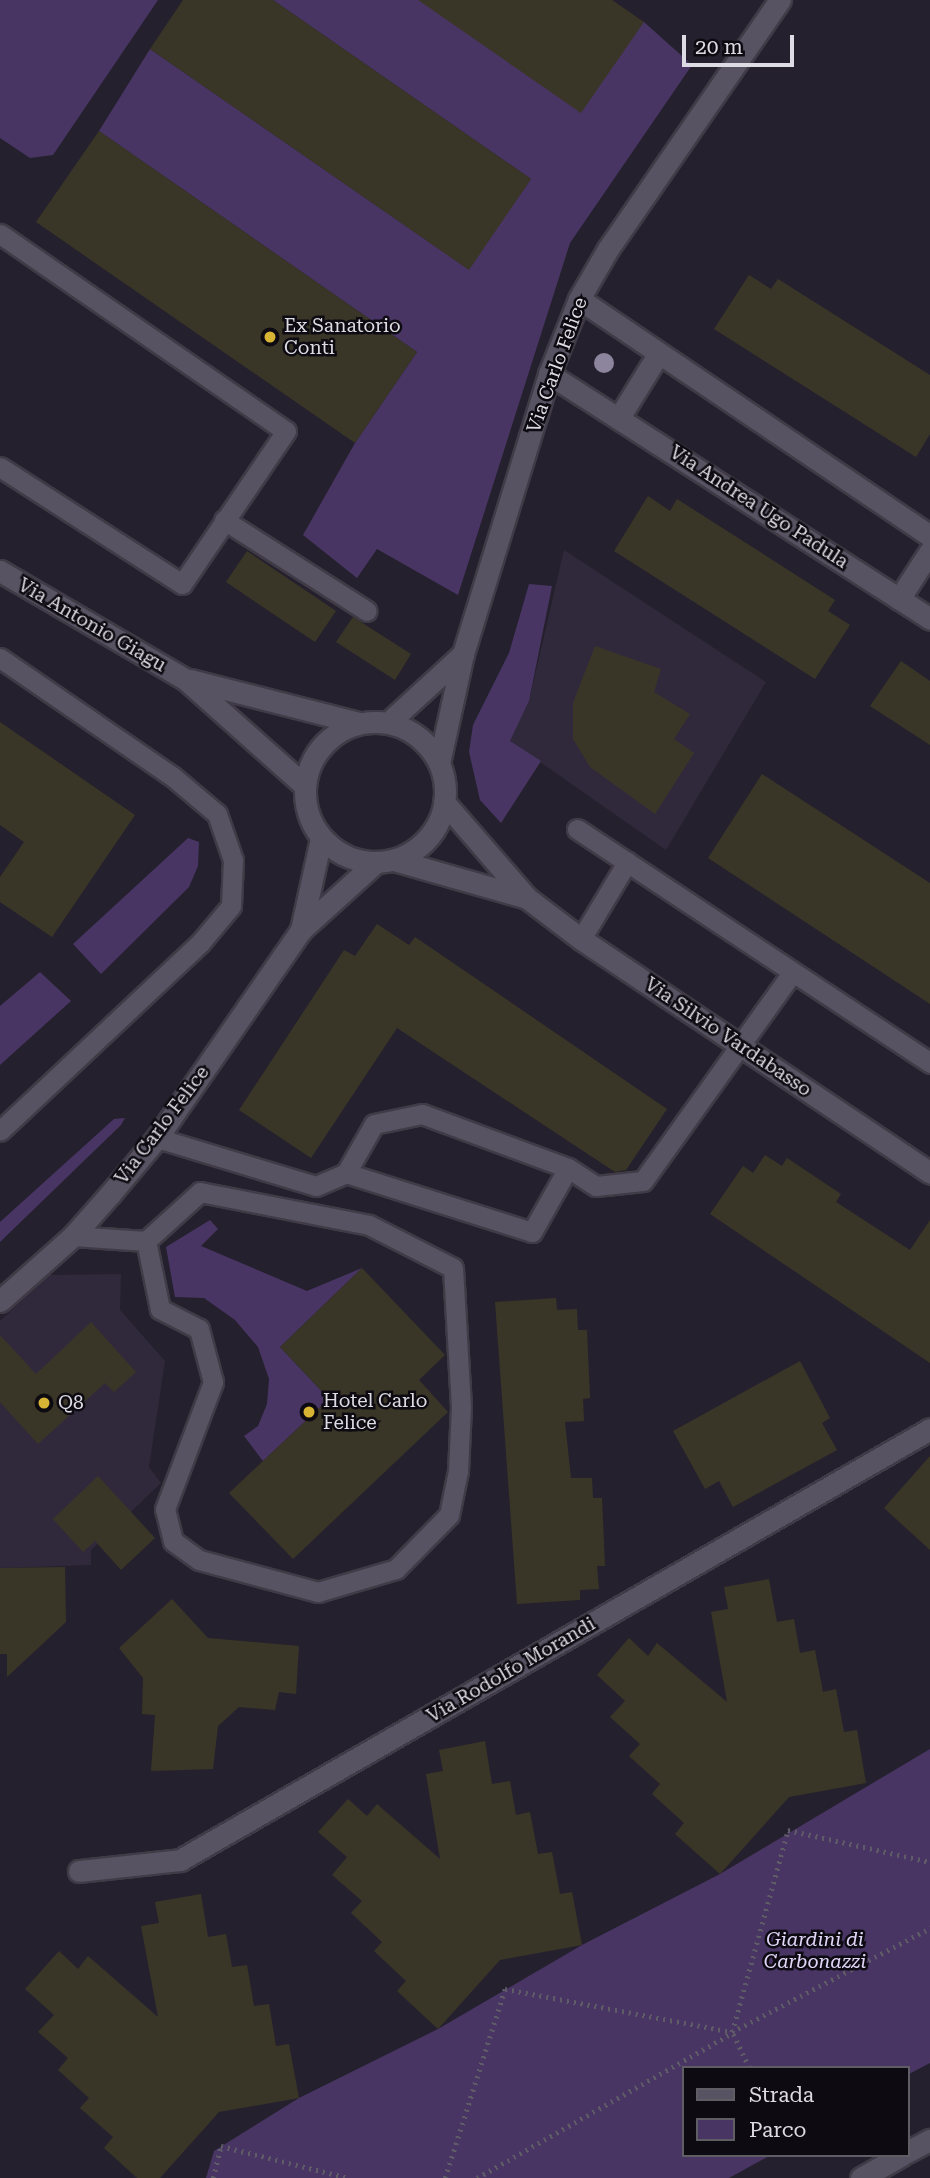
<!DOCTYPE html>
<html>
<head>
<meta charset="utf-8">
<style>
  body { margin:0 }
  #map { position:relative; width:930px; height:2178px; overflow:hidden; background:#25202d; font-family:"Roboto Serif",serif }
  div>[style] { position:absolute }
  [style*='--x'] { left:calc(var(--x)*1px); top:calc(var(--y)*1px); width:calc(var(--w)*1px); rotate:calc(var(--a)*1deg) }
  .built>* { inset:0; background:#30293b }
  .green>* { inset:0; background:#483564 }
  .building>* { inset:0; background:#3a3627 }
  .path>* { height:4.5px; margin-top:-2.25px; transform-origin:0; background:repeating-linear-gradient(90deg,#605c67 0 2px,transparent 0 7px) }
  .roads { filter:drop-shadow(2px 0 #403b46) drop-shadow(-2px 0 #403b46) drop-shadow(0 2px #403b46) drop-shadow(0 -2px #403b46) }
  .service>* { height:19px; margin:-9.5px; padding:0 9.5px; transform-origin:9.5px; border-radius:9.5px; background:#585362 }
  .minor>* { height:21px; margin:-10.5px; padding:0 10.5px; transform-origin:10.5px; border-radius:10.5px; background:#585362 }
  .tertiary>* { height:21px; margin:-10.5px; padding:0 10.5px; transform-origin:10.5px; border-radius:10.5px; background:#585362 }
  .secondary>* { height:21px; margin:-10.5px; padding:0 10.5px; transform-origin:10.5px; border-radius:10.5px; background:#585362 }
  .secondary>.ring { margin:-10.5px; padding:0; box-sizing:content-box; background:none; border:21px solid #585362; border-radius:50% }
  .trees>* { width:20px; height:20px; margin:-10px; border-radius:50%; background:#8d849d }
  .dots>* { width:19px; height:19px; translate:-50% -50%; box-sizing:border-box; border:4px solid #0d0b11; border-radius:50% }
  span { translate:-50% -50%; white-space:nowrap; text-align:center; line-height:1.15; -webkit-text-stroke:5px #0d0b11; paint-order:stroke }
  .poi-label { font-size:19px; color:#dddbe3 }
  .left { translate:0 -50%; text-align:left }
  .street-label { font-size:19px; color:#dddbe3 }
  .park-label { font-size:19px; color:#e2d6f9; font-style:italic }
  .legend { position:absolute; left:682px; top:2066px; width:228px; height:91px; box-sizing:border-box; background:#0d0b11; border:2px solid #605e65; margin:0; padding:9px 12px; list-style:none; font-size:21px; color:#dddbe3 }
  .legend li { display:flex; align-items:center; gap:14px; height:35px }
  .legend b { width:35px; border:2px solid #605e65 }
  .scale { position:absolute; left:682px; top:35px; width:112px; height:32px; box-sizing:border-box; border:4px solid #dddbe3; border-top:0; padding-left:9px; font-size:21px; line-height:24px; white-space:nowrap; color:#dddbe3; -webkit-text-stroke:5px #0d0b11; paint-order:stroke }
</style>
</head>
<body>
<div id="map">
  <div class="built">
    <i style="clip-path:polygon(564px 550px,766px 682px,666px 850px,510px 741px,529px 701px)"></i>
    <i style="clip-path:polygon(121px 1274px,120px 1310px,165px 1361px,149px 1467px,161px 1483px,91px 1550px,91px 1565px,0 1568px,0 1321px,49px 1275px)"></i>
  </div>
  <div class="green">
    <i style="clip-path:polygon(0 0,158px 0,53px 155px,30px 158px,0 138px)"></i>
    <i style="clip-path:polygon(273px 0,418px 0,644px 22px,692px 65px,570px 243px,458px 595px,377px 549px,357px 578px,303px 535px,355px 443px,417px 352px,99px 131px,150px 49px,468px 269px,531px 179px)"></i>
    <i style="clip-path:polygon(529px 584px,552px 586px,529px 701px,510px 741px,541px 761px,501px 823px,480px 800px,469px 752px,473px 725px,509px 653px)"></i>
    <i style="clip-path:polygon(188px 838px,199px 842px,198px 866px,189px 887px,101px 974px,73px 944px)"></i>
    <i style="clip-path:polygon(40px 972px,71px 1001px,0 1065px,0 1006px)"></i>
    <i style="clip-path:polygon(125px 1118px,121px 1125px,0 1242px,0 1222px,114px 1119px)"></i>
    <i style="clip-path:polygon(210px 1220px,218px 1229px,201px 1246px,307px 1291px,362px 1268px,280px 1347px,329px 1399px,263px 1461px,244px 1436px,258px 1426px,267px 1404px,269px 1379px,258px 1347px,235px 1320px,204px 1298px,175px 1297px,166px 1247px)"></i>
    <i style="clip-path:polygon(930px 1749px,930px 2063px,907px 2075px,907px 2068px,683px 2068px,683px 2155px,771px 2155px,729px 2178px,206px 2178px,214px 2151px,299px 2098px,438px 2029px,582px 1945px,720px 1874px)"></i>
  </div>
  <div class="building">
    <i style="clip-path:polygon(183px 0,273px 0,531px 179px,469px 270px,150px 49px)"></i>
    <i style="clip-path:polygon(418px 0,612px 0,644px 22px,581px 113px)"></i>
    <i style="clip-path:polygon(99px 131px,417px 352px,355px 443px,36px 222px)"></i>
    <i style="clip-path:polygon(749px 275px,771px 289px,778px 279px,930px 375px,930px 434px,916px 457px,714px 329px)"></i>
    <i style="clip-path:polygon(648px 496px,670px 511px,677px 499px,835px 600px,828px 611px,850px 625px,815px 679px,614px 551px)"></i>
    <i style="clip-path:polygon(247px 551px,336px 611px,315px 642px,226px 582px)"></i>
    <i style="clip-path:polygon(353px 617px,411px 654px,395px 680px,336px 642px)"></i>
    <i style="clip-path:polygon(595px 646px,661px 669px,654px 692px,690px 714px,674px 739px,694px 753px,655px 814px,590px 767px,573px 739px,573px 703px)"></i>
    <i style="clip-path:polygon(901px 661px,930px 681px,930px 745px,870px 706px)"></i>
    <i style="clip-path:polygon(0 722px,135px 815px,52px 937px,0 902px,0 877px,24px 842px,0 825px)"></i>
    <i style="clip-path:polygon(762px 774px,930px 883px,930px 1004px,708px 858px)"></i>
    <i style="clip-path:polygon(377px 924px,409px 945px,415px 937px,667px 1109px,626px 1170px,615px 1172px,397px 1028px,311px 1158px,239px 1110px,344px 950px,355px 956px)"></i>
    <i style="clip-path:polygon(765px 1155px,782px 1166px,787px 1158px,841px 1194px,836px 1202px,910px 1250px,930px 1220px,930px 1363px,710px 1214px,743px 1166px,753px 1173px)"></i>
    <i style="clip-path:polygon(362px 1268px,445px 1355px,419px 1380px,448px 1412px,293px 1559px,229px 1493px,329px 1399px,280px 1347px)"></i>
    <i style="clip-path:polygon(556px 1298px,557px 1310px,577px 1309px,578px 1330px,587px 1330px,590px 1398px,583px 1399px,584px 1421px,565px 1422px,571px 1478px,592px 1478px,593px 1498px,602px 1498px,605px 1566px,597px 1566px,599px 1589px,580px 1590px,580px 1600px,517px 1604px,495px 1302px)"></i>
    <i style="clip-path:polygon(91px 1322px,136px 1372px,114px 1392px,105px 1383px,38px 1444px,0 1402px,0 1335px,36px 1374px)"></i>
    <i style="clip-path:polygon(800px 1361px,830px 1418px,822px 1423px,837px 1450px,733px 1507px,719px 1481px,705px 1489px,673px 1431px)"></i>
    <i style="clip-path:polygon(930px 1456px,930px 1550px,884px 1508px)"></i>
    <i style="clip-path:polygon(98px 1476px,155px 1538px,121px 1570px,95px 1541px,83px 1552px,53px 1519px)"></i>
    <i style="clip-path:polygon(65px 1567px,66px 1622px,7px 1677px,7px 1654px,0 1654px,0 1568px)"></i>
    <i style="clip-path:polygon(769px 1579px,777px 1622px,794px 1619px,800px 1653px,815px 1650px,823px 1692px,836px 1689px,844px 1732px,857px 1730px,866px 1783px,789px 1797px,720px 1874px,675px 1834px,684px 1823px,652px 1794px,660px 1784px,629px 1756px,640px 1744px,610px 1717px,625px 1701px,597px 1675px,629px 1638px,648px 1656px,657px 1643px,727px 1702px,711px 1612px,728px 1609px,724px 1587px)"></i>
    <i style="clip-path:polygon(172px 1599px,208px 1638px,299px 1646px,296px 1694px,279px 1692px,275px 1710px,239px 1707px,218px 1726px,213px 1769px,151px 1771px,155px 1715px,142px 1714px,143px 1678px,119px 1648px)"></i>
    <i style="clip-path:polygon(485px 1741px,492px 1784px,510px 1781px,516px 1815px,530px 1812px,538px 1854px,552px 1852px,560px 1894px,572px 1892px,582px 1945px,500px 1960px,438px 2029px,397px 1991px,406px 1981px,374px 1951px,382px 1942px,351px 1913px,362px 1901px,332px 1875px,347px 1857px,318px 1832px,348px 1799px,367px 1816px,377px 1804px,440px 1859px,426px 1774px,443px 1771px,439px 1750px)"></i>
    <i style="clip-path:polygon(201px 1894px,208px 1937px,226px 1934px,232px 1967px,247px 1965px,254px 2006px,269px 2004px,276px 2046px,289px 2044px,299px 2098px,219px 2112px,160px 2178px,137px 2178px,104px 2148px,113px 2137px,80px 2108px,89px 2098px,58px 2070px,68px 2058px,38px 2032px,54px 2015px,25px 1989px,59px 1951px,78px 1969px,88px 1956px,158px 2017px,141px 1926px,159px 1923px,155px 1902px)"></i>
  </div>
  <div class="path">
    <i style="--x:749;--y:2068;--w:40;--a:-115"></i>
    <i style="--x:732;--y:2032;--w:210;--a:-74.5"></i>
    <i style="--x:788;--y:1830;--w:146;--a:12.7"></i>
    <i style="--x:213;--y:2178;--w:33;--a:-76"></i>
    <i style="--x:221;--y:2146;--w:131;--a:14.1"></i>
    <i style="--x:445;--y:2178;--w:198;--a:-72.4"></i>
    <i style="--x:505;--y:1989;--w:231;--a:10.7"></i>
    <i style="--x:732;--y:2032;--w:224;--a:-27.7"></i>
    <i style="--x:477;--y:2178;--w:293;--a:-29.6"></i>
  </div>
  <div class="roads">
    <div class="service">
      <i style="--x:0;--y:234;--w:347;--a:34.6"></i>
      <i style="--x:286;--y:431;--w:185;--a:124.2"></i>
      <i style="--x:182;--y:584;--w:216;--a:-147.3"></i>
      <i style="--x:224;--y:520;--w:169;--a:32.5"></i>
      <i style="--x:0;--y:658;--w:209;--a:34.5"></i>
      <i style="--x:172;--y:776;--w:59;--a:40.2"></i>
      <i style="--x:217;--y:814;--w:49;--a:70.8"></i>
      <i style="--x:233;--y:860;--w:46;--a:92.5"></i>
      <i style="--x:231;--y:906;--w:48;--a:130"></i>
      <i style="--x:200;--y:943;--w:274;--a:136.8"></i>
      <i style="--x:577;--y:829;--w:424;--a:33.5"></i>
      <i style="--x:581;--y:939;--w:90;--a:-59.1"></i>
      <i style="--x:157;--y:1138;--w:166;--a:16.8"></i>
      <i style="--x:316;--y:1186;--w:33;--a:-23"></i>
      <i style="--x:346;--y:1173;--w:56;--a:-60.3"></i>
      <i style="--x:374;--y:1124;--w:49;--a:-11.8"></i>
      <i style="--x:422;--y:1114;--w:156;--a:20.3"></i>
      <i style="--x:568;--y:1168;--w:33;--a:33"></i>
      <i style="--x:596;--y:1186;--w:47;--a:-6.1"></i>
      <i style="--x:643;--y:1181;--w:256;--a:-54.4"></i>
      <i style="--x:346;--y:1173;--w:195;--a:17.6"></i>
      <i style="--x:532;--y:1232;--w:73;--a:-60.6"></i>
      <i style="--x:73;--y:1236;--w:73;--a:3.9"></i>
      <i style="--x:146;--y:1241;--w:73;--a:-42.2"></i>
      <i style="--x:200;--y:1192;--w:172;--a:11"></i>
      <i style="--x:369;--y:1225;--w:94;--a:27.1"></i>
      <i style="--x:453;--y:1268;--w:138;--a:86.7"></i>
      <i style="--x:461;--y:1406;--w:65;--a:92.6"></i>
      <i style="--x:458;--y:1471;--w:45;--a:101.6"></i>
      <i style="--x:449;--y:1515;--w:76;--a:134.5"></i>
      <i style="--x:396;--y:1569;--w:81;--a:163.6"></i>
      <i style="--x:318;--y:1592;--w:123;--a:-164.9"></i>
      <i style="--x:199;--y:1560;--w:32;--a:-144"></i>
      <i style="--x:173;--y:1541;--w:33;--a:-104"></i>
      <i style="--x:165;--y:1509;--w:136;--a:-69.3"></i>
      <i style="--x:213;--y:1382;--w:55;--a:-104.8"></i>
      <i style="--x:199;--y:1329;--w:44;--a:-152.9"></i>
      <i style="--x:160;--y:1309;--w:69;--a:-101.6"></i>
    </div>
    <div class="minor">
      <i style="--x:579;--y:299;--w:424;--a:34"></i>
      <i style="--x:549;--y:374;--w:453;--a:32.7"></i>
      <i style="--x:620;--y:416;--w:70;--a:-58.3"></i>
      <i style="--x:0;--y:571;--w:214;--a:30.3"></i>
      <i style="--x:185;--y:679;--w:161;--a:41.7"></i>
      <i style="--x:899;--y:599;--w:57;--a:-57.1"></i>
      <i style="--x:190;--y:680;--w:174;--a:14.3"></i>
      <i style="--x:79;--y:1871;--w:102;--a:-6.2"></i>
      <i style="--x:180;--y:1860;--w:865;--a:-29.88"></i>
    </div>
    <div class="tertiary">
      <i style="--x:907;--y:2152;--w:26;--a:-28"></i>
      <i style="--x:861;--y:2178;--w:47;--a:-29.3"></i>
    </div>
    <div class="secondary">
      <i class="ring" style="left:305px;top:722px;width:119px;height:119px"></i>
      <i style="--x:388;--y:723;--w:102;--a:-42.6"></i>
      <i style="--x:439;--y:763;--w:112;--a:-77.6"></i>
      <i style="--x:463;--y:654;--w:293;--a:-72.9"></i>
      <i style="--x:549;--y:374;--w:81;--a:-68.2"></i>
      <i style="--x:579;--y:299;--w:58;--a:-59.9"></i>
      <i style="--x:608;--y:249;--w:303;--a:-55.4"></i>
      <i style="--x:444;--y:802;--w:127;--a:49.2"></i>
      <i style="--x:527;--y:898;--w:68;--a:37.2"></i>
      <i style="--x:581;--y:939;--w:420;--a:33.8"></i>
      <i style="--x:394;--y:860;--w:138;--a:15.9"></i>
      <i style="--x:301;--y:930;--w:94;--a:-77.7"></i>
      <i style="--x:0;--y:1301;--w:98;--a:-41.7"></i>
      <i style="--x:73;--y:1236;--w:57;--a:-48.5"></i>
      <i style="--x:111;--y:1193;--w:72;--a:-50.1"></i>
      <i style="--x:157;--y:1138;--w:253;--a:-55.3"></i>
      <i style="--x:301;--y:930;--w:101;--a:-42.2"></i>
    </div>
  </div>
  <div class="trees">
    <i style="left:604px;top:363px"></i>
  </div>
  <div class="dots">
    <i style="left:270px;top:337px;background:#d8b434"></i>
    <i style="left:44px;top:1403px;background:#d8b434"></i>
    <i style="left:309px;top:1412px;background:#d8b434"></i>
  </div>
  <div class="poi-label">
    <span class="left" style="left:284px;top:337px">Ex Sanatorio<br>Conti</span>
    <span class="left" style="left:323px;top:1412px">Hotel Carlo<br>Felice</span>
    <span class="left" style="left:58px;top:1403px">Q8</span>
  </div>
  <div class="street-label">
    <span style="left:557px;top:365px;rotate:-70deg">Via Carlo Felice</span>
    <span style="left:759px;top:507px;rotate:33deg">Via Andrea Ugo Padula</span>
    <span style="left:92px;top:625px;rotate:30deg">Via Antonio Giagu</span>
    <span style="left:728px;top:1037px;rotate:34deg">Via Silvio Vardabasso</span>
    <span style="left:162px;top:1125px;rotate:-53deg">Via Carlo Felice</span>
    <span style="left:511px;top:1670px;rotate:-30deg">Via Rodolfo Morandi</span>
  </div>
  <div class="park-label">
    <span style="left:815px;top:1951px">Giardini di<br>Carbonazzi</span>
  </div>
  <ul class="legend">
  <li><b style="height:9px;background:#585362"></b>Strada</li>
  <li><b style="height:19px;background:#483564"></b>Parco</li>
  </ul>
  <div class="scale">20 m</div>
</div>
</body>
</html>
